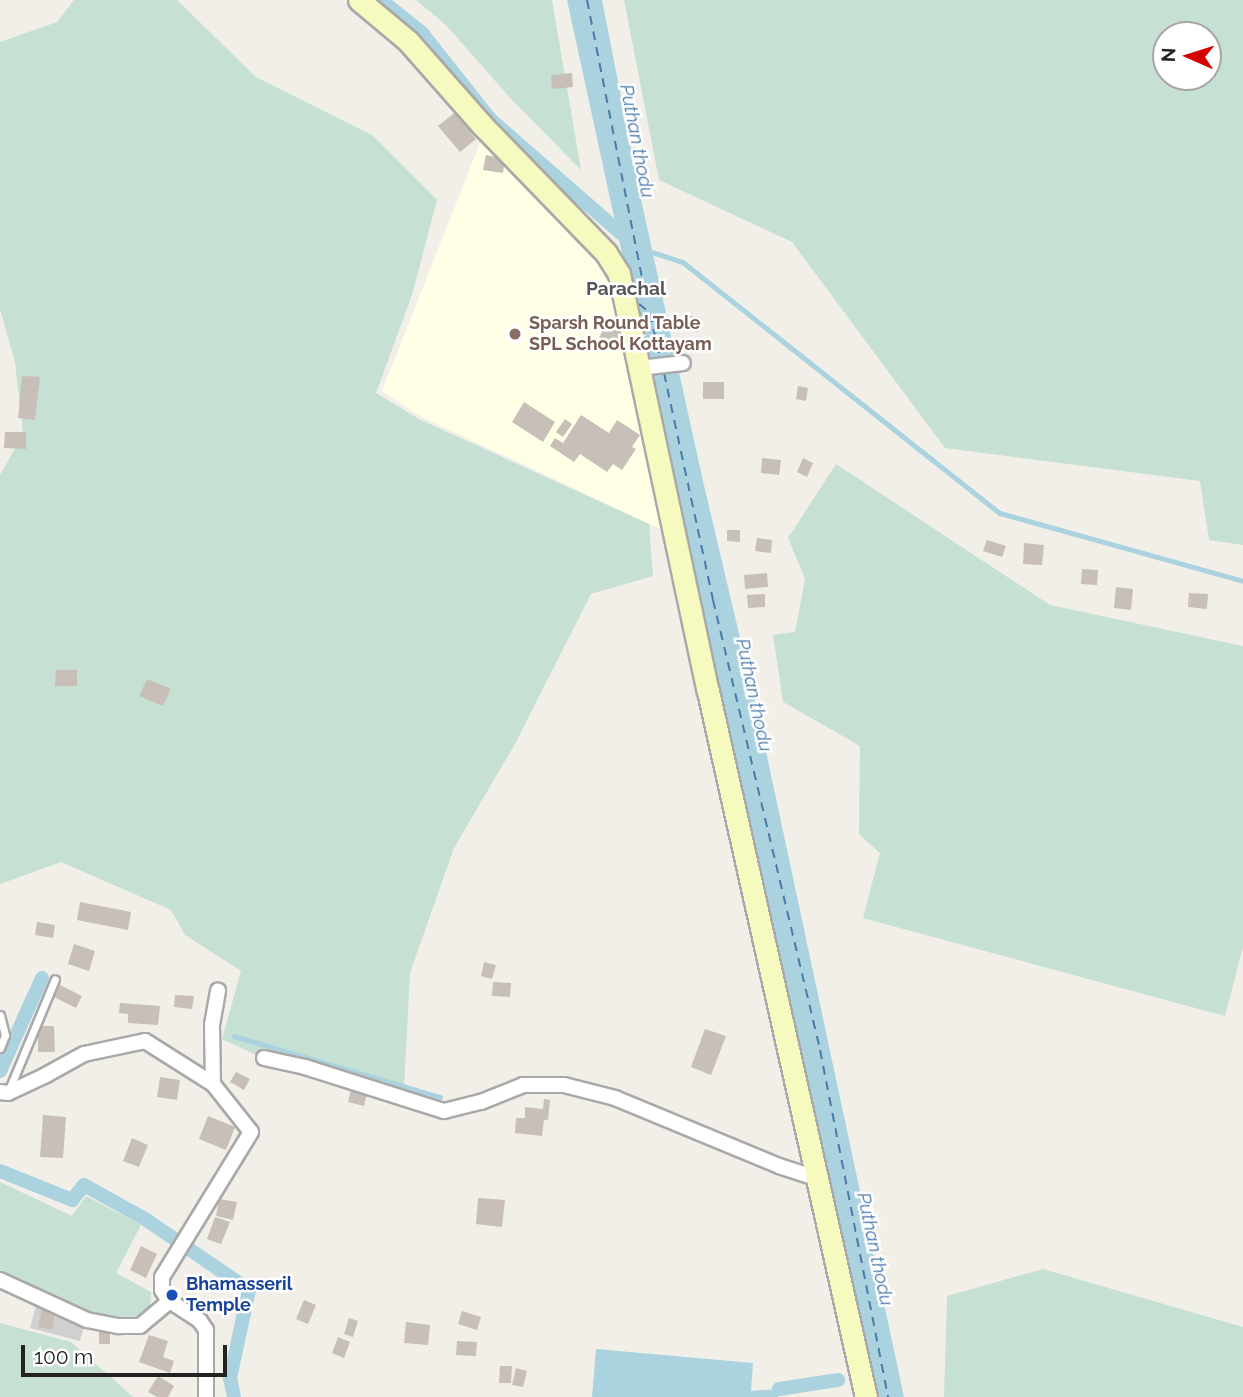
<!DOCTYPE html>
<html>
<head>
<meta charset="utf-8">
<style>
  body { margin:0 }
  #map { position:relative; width:1243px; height:1397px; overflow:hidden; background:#f2efe9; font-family:Raleway,sans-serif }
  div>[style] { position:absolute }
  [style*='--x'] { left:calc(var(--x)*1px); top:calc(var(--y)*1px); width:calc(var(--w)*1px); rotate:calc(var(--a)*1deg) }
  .education>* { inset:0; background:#ffffe5 }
  .religious>* { inset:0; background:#d0d0d0 }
  .wetland>* { inset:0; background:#c6e0d4 }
  .water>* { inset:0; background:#aad3df }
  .stream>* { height:4.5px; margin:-2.25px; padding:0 2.25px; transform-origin:2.25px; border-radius:2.25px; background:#aad3df }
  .canal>* { height:14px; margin:-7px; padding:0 7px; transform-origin:7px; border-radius:7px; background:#aad3df }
  .ferry>* { height:2px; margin-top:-1px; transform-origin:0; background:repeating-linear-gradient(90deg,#4a7aab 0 9px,transparent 0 16px) }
  .building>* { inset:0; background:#c7bfb8 }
  .roads { filter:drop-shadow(2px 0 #a9a9a9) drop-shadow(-2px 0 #a9a9a9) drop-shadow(0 2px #a9a9a9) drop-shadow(0 -2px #a9a9a9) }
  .lane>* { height:7px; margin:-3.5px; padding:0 3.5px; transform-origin:3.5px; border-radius:3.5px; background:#fff }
  .street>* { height:14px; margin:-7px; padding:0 7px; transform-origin:7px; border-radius:7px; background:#fff }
  .secondary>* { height:21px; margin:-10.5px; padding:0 10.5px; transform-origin:10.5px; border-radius:10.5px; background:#f7fabf }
  .dots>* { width:19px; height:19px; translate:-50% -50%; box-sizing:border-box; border:4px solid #fff; border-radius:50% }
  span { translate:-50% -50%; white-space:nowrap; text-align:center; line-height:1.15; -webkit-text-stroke:5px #fff; paint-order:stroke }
  .education-label { font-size:18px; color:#785e54; font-weight:700 }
  .left { translate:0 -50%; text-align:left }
  .transit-label { font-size:18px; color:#164399; font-weight:700 }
  .water-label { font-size:19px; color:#4a7aab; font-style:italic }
  .neighbourhood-label { font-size:19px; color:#555; font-weight:700 }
  .north { position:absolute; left:1152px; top:21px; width:70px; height:70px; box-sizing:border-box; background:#fff; border:2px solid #a7a7a7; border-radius:50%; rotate:273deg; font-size:19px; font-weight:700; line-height:28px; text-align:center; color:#222 }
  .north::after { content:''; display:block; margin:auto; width:24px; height:32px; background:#d40000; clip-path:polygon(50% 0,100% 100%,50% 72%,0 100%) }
  .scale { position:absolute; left:21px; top:1345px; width:206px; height:32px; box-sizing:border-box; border:4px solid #222; border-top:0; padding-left:9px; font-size:21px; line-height:24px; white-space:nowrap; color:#222; -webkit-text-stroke:5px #fff; paint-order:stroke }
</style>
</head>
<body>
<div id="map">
  <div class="education">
    <i style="clip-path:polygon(482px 138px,604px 261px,614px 277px,671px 534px,420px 416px,382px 391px)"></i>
  </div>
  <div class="religious">
    <i style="clip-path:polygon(37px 1302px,85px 1322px,80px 1341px,30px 1328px)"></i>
  </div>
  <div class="wetland">
    <i style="clip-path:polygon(74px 0,177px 0,256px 77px,372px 135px,437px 200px,412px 295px,376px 393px,419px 419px,649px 524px,653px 576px,591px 594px,515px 744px,454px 848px,410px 973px,403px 1107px,279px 1066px,222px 1039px,241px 971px,185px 935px,171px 910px,61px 862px,0 884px,0 475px,23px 434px,15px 362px,0 309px,0 42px,57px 22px)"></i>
    <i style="clip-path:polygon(416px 0,552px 0,581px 170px,512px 100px,446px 25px)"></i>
    <i style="clip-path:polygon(evenodd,624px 0,1243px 0,1243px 545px,1209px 540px,1200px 481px,945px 448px,792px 242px,659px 180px,624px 0,1166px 35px,1208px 35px,1208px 77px,1166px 77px,1166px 35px)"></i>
    <i style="clip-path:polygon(836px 464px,1050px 605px,1243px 646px,1243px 947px,1225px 1016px,863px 918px,880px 853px,859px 834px,860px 746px,783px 702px,773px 635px,795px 632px,805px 579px,788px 538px)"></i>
    <i style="clip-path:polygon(0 1182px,72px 1216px,86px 1196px,141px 1225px,116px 1273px,151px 1292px,150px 1315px,128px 1322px,100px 1316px,0 1270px)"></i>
    <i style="clip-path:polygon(1043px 1269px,1243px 1327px,1243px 1397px,944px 1397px,947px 1296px)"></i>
    <i style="clip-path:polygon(0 1323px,71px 1342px,133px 1397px,0 1397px)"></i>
  </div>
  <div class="water">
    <i style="clip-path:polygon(567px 0,602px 0,642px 204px,703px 481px,758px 714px,904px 1397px,870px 1397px)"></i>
    <i style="clip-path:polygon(596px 1349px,753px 1363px,751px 1391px,779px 1389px,778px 1397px,592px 1397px)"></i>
  </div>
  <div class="stream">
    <i style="--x:649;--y:251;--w:36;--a:18"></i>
    <i style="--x:683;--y:262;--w:404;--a:38.4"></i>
    <i style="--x:1000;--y:513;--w:252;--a:15.6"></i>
    <i style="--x:234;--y:1036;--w:215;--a:16.5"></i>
  </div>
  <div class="canal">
    <i style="--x:381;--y:0;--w:53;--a:38.8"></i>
    <i style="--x:422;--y:33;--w:110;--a:51.7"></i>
    <i style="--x:490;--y:119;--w:189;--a:41.1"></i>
    <i style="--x:0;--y:1071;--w:102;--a:-65.7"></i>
    <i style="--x:0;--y:1171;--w:78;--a:21.9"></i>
    <i style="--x:72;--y:1200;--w:19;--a:-51"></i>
    <i style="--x:84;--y:1185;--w:70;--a:29.1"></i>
    <i style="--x:145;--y:1219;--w:126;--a:34.3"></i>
    <i style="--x:249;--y:1290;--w:90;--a:102.2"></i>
    <i style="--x:230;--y:1378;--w:19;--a:78"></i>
    <i style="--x:779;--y:1389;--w:60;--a:-8.7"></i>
  </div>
  <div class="ferry">
    <i style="--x:587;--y:0;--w:295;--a:78.8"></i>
    <i style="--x:644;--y:289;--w:16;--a:108"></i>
    <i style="--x:639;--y:304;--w:14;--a:39"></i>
    <i style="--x:650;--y:313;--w:46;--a:77.5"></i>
    <i style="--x:664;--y:373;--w:232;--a:77.8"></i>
    <i style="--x:713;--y:600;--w:463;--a:76.6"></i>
    <i style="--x:820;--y:1050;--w:354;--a:78.9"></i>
  </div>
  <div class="building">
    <i style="clip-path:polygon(572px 73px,573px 87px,552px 89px,551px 75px)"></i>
    <i style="clip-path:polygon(458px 110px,474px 130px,471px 133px,476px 139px,460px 152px,438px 126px)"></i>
    <i style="clip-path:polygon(486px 155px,505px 159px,503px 173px,483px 170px)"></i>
    <i style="clip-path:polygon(686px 315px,701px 318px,698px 332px,684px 329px)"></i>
    <i style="clip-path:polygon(615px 320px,624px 344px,596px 346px,605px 324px)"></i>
    <i style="clip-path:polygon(22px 376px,40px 377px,35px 420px,18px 418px)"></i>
    <i style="clip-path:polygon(703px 382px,724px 382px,724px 399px,703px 399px)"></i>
    <i style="clip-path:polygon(798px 386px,808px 388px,806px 401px,796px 399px)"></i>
    <i style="clip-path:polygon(524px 402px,555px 422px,543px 442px,512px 422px)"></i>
    <i style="clip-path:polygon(581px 415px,609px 433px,617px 420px,640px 435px,632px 447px,636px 449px,622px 470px,613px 464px,607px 472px,580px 454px,574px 462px,550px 446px,555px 438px,563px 443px)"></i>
    <i style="clip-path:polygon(565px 419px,572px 424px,563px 437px,556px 432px)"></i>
    <i style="clip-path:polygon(5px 432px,26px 432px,26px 449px,4px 448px)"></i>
    <i style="clip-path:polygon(762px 458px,781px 460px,779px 475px,761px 473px)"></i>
    <i style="clip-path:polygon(803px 458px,813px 463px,807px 477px,797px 472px)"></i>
    <i style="clip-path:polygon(727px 530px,740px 530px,740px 542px,727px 541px)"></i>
    <i style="clip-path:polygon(757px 538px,772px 540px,771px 553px,755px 551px)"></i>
    <i style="clip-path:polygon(987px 540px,1006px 546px,1002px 557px,983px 551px)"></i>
    <i style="clip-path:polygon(1024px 543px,1044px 545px,1042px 565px,1023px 564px)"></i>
    <i style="clip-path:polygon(1082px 569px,1098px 570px,1097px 585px,1081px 584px)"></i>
    <i style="clip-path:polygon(767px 573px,768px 587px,745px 589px,744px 575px)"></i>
    <i style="clip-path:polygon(1116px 587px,1133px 589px,1131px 610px,1114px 608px)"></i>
    <i style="clip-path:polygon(1189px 593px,1208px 594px,1207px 609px,1188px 607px)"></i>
    <i style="clip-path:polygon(765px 594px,765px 607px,748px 608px,747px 595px)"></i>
    <i style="clip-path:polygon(56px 670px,77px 670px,77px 686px,55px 686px)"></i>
    <i style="clip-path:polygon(147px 679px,171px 689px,163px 706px,139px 696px)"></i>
    <i style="clip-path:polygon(80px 902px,131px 912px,128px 930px,77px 920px)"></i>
    <i style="clip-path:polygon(37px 922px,55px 925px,53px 938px,35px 935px)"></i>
    <i style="clip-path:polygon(74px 944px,95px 951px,89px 971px,68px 964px)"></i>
    <i style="clip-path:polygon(484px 962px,496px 965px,492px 979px,481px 976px)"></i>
    <i style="clip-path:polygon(493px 982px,511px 983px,510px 997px,492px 996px)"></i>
    <i style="clip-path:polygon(60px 985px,82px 996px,76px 1008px,54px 997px)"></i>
    <i style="clip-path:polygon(175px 995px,194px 996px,192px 1009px,174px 1007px)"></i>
    <i style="clip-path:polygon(120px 1003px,160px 1006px,158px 1025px,128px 1023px,128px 1014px,119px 1013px)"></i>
    <i style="clip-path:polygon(38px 1026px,54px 1026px,55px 1052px,38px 1052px)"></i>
    <i style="clip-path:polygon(705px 1029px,726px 1036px,711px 1075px,691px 1067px)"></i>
    <i style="clip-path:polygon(236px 1072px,250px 1079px,244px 1090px,230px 1082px)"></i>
    <i style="clip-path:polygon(160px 1077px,180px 1080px,177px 1100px,157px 1097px)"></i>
    <i style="clip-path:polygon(351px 1090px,367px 1094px,364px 1106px,348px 1102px)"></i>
    <i style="clip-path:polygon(544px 1099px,550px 1100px,548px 1120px,544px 1120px,542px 1136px,515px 1133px,516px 1118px,525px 1118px,525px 1107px,543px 1109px)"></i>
    <i style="clip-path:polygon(43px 1115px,66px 1117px,63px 1158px,40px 1157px)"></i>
    <i style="clip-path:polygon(208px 1116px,235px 1127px,226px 1150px,199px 1139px)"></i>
    <i style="clip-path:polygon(132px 1138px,148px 1145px,139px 1167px,123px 1161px)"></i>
    <i style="clip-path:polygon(478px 1198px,505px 1200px,502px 1227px,476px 1224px)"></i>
    <i style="clip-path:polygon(219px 1199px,237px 1202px,233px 1220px,216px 1216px)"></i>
    <i style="clip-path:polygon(215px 1217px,230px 1222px,221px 1244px,207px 1239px)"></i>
    <i style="clip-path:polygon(141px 1246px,157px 1254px,146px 1278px,130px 1270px)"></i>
    <i style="clip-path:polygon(304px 1300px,316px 1305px,308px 1324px,296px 1319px)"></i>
    <i style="clip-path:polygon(42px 1309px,55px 1311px,52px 1330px,38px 1327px)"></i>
    <i style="clip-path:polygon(462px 1311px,481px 1317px,477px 1330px,458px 1324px)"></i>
    <i style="clip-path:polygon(349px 1318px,358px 1321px,353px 1337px,344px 1334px)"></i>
    <i style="clip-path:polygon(406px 1322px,430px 1325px,428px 1345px,404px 1343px)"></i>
    <i style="clip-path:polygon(99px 1329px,110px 1330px,110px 1344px,99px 1344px)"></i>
    <i style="clip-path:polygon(149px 1335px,168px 1341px,163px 1357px,174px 1361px,170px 1373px,139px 1362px)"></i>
    <i style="clip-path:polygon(338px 1337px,350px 1342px,344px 1358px,332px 1353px)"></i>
    <i style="clip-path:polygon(457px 1341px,477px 1342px,476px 1356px,456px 1355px)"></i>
    <i style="clip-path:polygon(500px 1366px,512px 1366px,511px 1383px,499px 1383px)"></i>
    <i style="clip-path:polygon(516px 1368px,527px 1371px,523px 1387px,512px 1385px)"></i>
    <i style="clip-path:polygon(158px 1376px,174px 1386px,168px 1397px,157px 1397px,148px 1392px)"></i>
  </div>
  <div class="roads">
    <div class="lane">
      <i style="--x:0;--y:1015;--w:21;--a:76"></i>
      <i style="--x:5;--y:1035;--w:14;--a:111"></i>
      <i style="--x:8;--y:1092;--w:122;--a:-67.4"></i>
    </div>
    <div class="street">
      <i style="--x:640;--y:368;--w:43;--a:-6.6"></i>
      <i style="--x:264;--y:1058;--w:42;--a:12.4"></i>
      <i style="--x:305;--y:1067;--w:146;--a:17.6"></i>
      <i style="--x:444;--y:1111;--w:38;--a:-14"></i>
      <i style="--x:481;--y:1102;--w:45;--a:-22"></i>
      <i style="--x:523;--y:1085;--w:41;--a:0"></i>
      <i style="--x:564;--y:1085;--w:53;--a:14.3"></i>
      <i style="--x:615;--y:1098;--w:178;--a:22.5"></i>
      <i style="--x:779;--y:1166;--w:42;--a:18"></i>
      <i style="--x:213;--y:1084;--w:59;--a:-91"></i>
      <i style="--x:212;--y:1025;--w:35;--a:-80"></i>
      <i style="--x:0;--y:1092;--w:8;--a:7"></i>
      <i style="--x:8;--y:1093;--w:42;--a:-25.3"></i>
      <i style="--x:46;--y:1075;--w:43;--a:-28.9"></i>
      <i style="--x:84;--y:1054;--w:62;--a:-12"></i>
      <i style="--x:145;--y:1041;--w:80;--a:32.3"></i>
      <i style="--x:213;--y:1084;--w:61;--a:51.6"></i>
      <i style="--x:251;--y:1132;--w:170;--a:121.5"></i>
      <i style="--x:162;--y:1277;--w:13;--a:90"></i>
      <i style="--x:162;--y:1290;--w:12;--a:59"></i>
      <i style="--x:168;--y:1300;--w:38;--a:33"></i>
      <i style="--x:200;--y:1321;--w:11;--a:56"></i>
      <i style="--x:206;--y:1330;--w:67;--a:90"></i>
      <i style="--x:0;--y:1280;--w:96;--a:24.7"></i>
      <i style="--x:87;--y:1320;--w:33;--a:11"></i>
      <i style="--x:119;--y:1326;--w:21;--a:0"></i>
      <i style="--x:140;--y:1326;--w:39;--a:-40"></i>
    </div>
    <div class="secondary">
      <i style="--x:359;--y:0;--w:64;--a:39.9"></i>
      <i style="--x:408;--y:41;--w:113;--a:48.6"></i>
      <i style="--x:483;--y:126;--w:177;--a:45.9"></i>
      <i style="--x:606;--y:253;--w:25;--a:58"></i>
      <i style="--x:619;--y:274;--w:426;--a:78"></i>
      <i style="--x:708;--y:691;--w:723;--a:77.39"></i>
    </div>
  </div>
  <div class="dots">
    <i style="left:515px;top:334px;background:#8d6e63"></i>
    <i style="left:172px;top:1295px;background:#1a4fb4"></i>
  </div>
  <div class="education-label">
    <span class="left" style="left:529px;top:334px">Sparsh Round Table<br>SPL School Kottayam</span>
  </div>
  <div class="transit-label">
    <span class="left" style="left:186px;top:1295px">Bhamasseril<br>Temple</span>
  </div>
  <div class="water-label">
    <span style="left:637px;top:141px;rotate:79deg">Puthan thodu</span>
    <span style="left:754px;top:695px;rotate:78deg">Puthan thodu</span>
    <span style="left:875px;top:1249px;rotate:78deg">Puthan thodu</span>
  </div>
  <div class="neighbourhood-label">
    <span style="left:626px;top:289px">Parachal</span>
  </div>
  <div class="north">N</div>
  <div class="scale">100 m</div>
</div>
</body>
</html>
